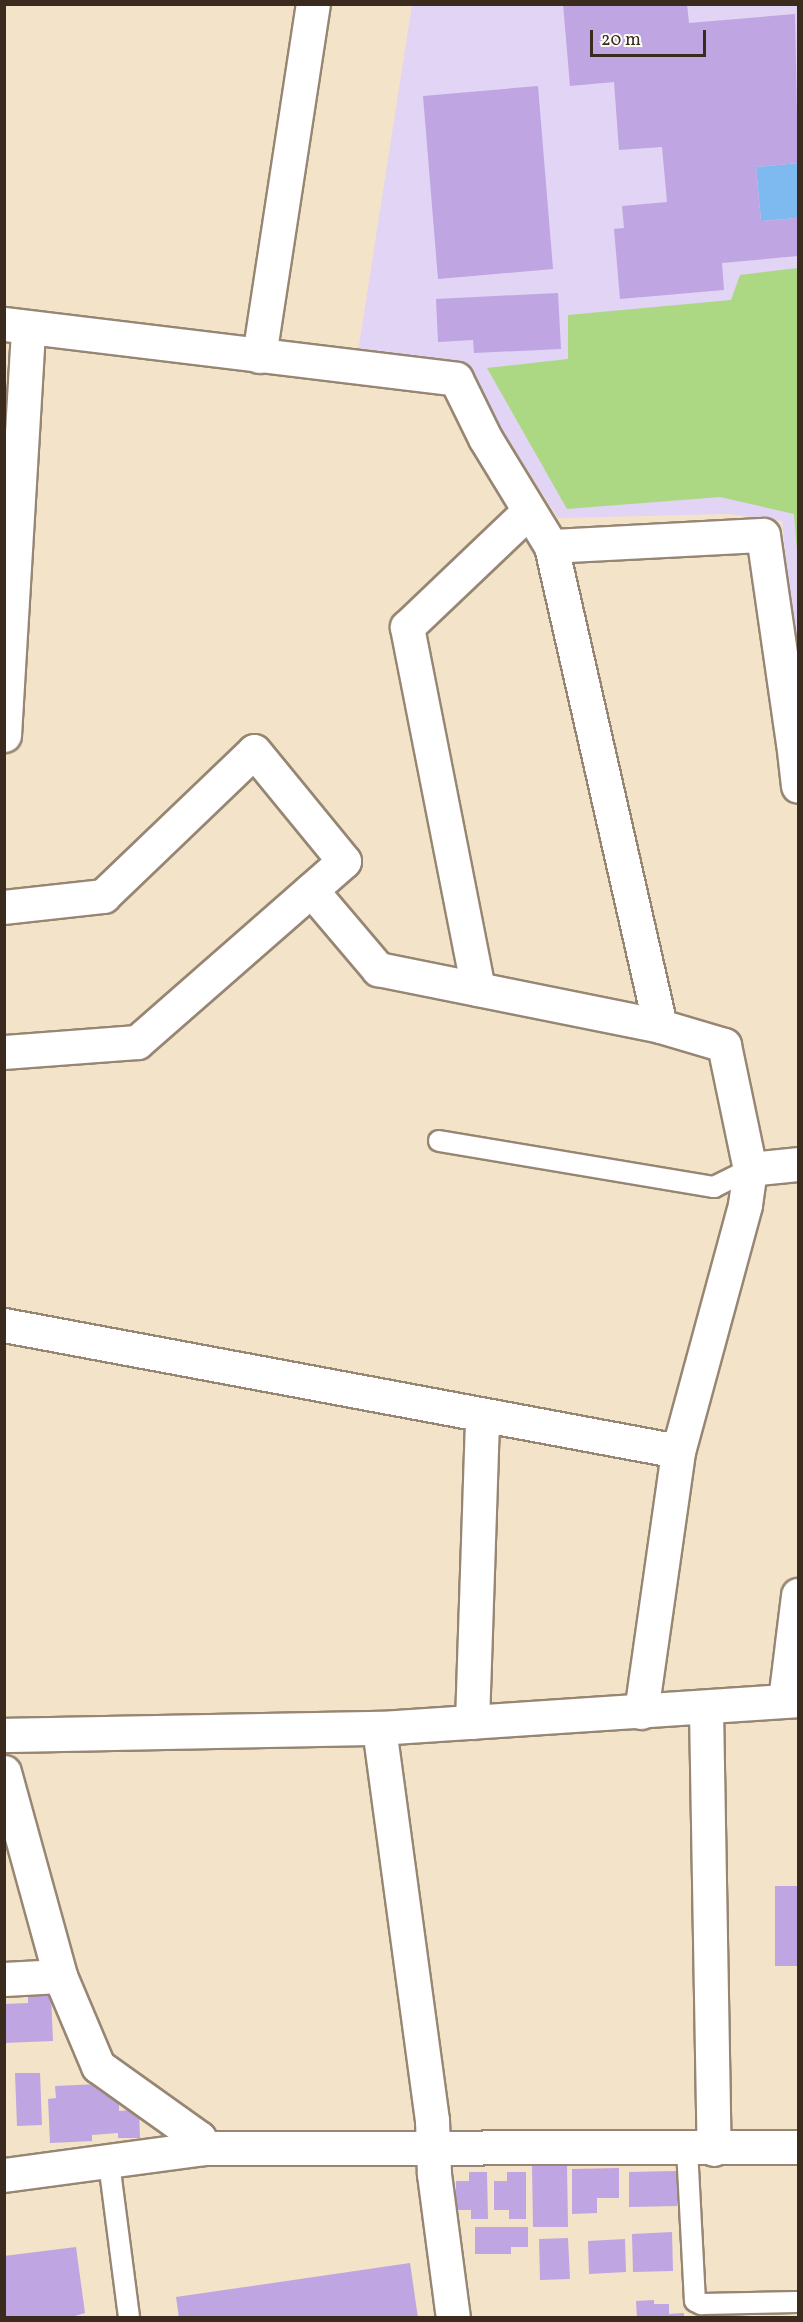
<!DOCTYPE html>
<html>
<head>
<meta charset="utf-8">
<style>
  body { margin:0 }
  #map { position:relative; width:803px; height:2322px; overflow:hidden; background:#f3e3c8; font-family:Vollkorn,serif }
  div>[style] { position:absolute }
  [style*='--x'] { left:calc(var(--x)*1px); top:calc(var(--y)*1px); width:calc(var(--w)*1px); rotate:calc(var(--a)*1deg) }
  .built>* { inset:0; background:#e1d4f4 }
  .green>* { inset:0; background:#acd783 }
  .water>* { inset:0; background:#7ebaf0 }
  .building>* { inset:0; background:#bfa5e2 }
  .roads { filter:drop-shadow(2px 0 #978673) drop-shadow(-2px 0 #978673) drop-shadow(0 2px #978673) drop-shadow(0 -2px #978673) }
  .service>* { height:20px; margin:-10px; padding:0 10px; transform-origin:10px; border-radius:10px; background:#fff }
  .minor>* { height:33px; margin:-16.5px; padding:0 16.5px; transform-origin:16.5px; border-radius:16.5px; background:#fff }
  span { translate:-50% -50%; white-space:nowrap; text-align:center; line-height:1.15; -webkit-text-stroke:5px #fdfcf7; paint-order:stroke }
  .frame { position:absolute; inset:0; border:6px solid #3b2a1e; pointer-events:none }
  .scale { position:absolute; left:590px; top:30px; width:116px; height:27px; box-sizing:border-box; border:3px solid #3b2a1e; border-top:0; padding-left:8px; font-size:18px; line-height:21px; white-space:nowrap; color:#3b2a1e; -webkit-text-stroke:4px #fdfcf7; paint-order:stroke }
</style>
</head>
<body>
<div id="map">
  <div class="built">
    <i style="clip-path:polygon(412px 5px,798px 5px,798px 683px,782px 521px,729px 514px,558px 518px,460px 364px,358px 352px)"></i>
  </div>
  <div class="green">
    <i style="clip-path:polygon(798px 268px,798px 564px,794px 514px,720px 497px,567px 509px,487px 368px,568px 359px,568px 315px,731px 300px,740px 275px)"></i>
  </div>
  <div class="water">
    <i style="clip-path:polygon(798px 163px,798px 218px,761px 221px,756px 167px)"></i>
  </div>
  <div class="building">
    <i style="clip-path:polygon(563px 4px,687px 4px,689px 23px,795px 14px,798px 163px,756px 167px,761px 221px,798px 218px,798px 256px,722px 263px,724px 290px,620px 299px,614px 229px,624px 228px,622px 206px,667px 202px,662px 147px,619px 150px,614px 82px,570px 86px)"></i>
    <i style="clip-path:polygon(538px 86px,553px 269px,438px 279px,423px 96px)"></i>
    <i style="clip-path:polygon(558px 293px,561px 349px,474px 353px,473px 340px,438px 342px,436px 299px)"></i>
    <i style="clip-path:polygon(775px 1886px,798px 1886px,798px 1966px,775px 1966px)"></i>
    <i style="clip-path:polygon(28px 1996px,51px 1996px,53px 2041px,4px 2043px,4px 2004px,28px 2003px)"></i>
    <i style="clip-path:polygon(15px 2073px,40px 2073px,42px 2125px,17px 2126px)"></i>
    <i style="clip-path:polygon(99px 2084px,119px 2097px,119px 2111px,139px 2109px,140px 2138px,118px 2138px,118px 2133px,92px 2135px,92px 2141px,50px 2143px,48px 2099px,56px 2098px,55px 2086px)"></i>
    <i style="clip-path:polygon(532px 2165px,567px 2165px,568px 2227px,533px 2227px)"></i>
    <i style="clip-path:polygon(619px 2168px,619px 2198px,597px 2198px,597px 2213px,572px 2214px,572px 2169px)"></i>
    <i style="clip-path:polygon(677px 2171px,677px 2206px,629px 2207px,629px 2172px)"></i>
    <i style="clip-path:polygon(469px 2172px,487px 2172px,488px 2219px,471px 2219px,471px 2210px,456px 2210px,456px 2181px,469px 2181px)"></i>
    <i style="clip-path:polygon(507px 2172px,526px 2172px,526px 2219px,509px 2219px,509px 2210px,494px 2210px,494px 2181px,507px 2181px)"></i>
    <i style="clip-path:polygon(475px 2227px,528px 2227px,528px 2247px,511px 2247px,511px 2254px,475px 2254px)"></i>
    <i style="clip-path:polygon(672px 2232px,673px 2271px,633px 2272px,632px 2234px)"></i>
    <i style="clip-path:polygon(568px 2238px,570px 2279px,540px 2280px,539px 2239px)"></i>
    <i style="clip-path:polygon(625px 2239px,626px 2272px,589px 2274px,588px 2241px)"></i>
    <i style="clip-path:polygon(76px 2247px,85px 2313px,68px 2318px,4px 2318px,4px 2256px)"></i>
    <i style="clip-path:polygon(410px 2263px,418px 2318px,179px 2318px,176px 2297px)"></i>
    <i style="clip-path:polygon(654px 2300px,654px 2304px,669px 2304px,669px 2314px,684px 2313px,684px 2318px,637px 2318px,636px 2301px)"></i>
  </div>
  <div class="roads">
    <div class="service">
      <i style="--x:439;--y:1141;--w:279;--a:9.5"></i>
      <i style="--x:714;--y:1187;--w:40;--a:-26.6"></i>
      <i style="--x:687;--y:2149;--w:152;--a:87"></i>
      <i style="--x:695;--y:2301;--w:7;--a:27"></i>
      <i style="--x:701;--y:2304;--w:97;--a:-1.2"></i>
      <i style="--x:109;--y:2163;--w:156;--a:82.6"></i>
    </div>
    <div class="minor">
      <i style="--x:4;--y:324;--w:455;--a:6.9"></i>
      <i style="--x:456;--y:379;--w:66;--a:63.8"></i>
      <i style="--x:485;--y:438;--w:127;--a:58.6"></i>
      <i style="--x:551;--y:546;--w:492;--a:77.2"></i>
      <i style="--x:660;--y:1026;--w:67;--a:16.5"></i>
      <i style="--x:724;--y:1045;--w:127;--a:78.2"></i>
      <i style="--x:750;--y:1169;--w:36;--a:98"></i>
      <i style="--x:745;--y:1205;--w:255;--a:105.2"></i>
      <i style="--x:678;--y:1451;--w:686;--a:-169.41"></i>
      <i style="--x:259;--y:356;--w:356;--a:-81.3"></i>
      <i style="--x:551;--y:546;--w:212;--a:-3"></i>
      <i style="--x:763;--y:535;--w:209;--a:81.8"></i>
      <i style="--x:4;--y:735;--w:408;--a:-86.6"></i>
      <i style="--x:798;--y:742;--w:5;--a:180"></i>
      <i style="--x:793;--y:742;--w:44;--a:83.5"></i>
      <i style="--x:311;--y:890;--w:104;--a:49.7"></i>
      <i style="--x:378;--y:969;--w:288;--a:11.4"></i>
      <i style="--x:4;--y:907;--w:100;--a:-6.3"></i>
      <i style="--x:103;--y:896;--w:209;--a:-43.8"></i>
      <i style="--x:254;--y:751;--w:142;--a:50.7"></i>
      <i style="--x:344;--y:861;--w:275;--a:138.8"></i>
      <i style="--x:137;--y:1042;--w:133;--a:175.7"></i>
      <i style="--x:478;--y:989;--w:369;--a:-101.1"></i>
      <i style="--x:407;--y:627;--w:168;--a:-43.6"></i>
      <i style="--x:750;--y:1169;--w:48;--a:-5.9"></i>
      <i style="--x:785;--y:1700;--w:106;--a:-82.9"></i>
      <i style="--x:706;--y:1709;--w:440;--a:89"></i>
      <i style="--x:641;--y:1712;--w:264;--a:-81.9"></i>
      <i style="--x:472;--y:1722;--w:305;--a:-88.1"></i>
      <i style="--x:379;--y:1728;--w:396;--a:82.3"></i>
      <i style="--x:432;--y:2120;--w:54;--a:87.9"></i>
      <i style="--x:434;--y:2174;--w:145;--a:82.5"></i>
      <i style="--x:4;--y:1735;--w:375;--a:-1.1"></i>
      <i style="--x:379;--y:1728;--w:420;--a:-3.8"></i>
      <i style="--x:4;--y:1772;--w:212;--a:74.6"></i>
      <i style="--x:60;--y:1976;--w:98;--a:67.1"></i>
      <i style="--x:98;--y:2066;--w:124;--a:35.5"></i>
      <i style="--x:199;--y:2138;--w:11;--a:68"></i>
      <i style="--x:4;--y:1979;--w:56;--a:-3.1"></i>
      <i style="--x:4;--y:2175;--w:201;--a:-7.7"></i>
      <i style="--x:203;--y:2148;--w:595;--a:-0.1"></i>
    </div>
  </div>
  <div class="frame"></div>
  <div class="scale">20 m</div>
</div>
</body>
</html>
